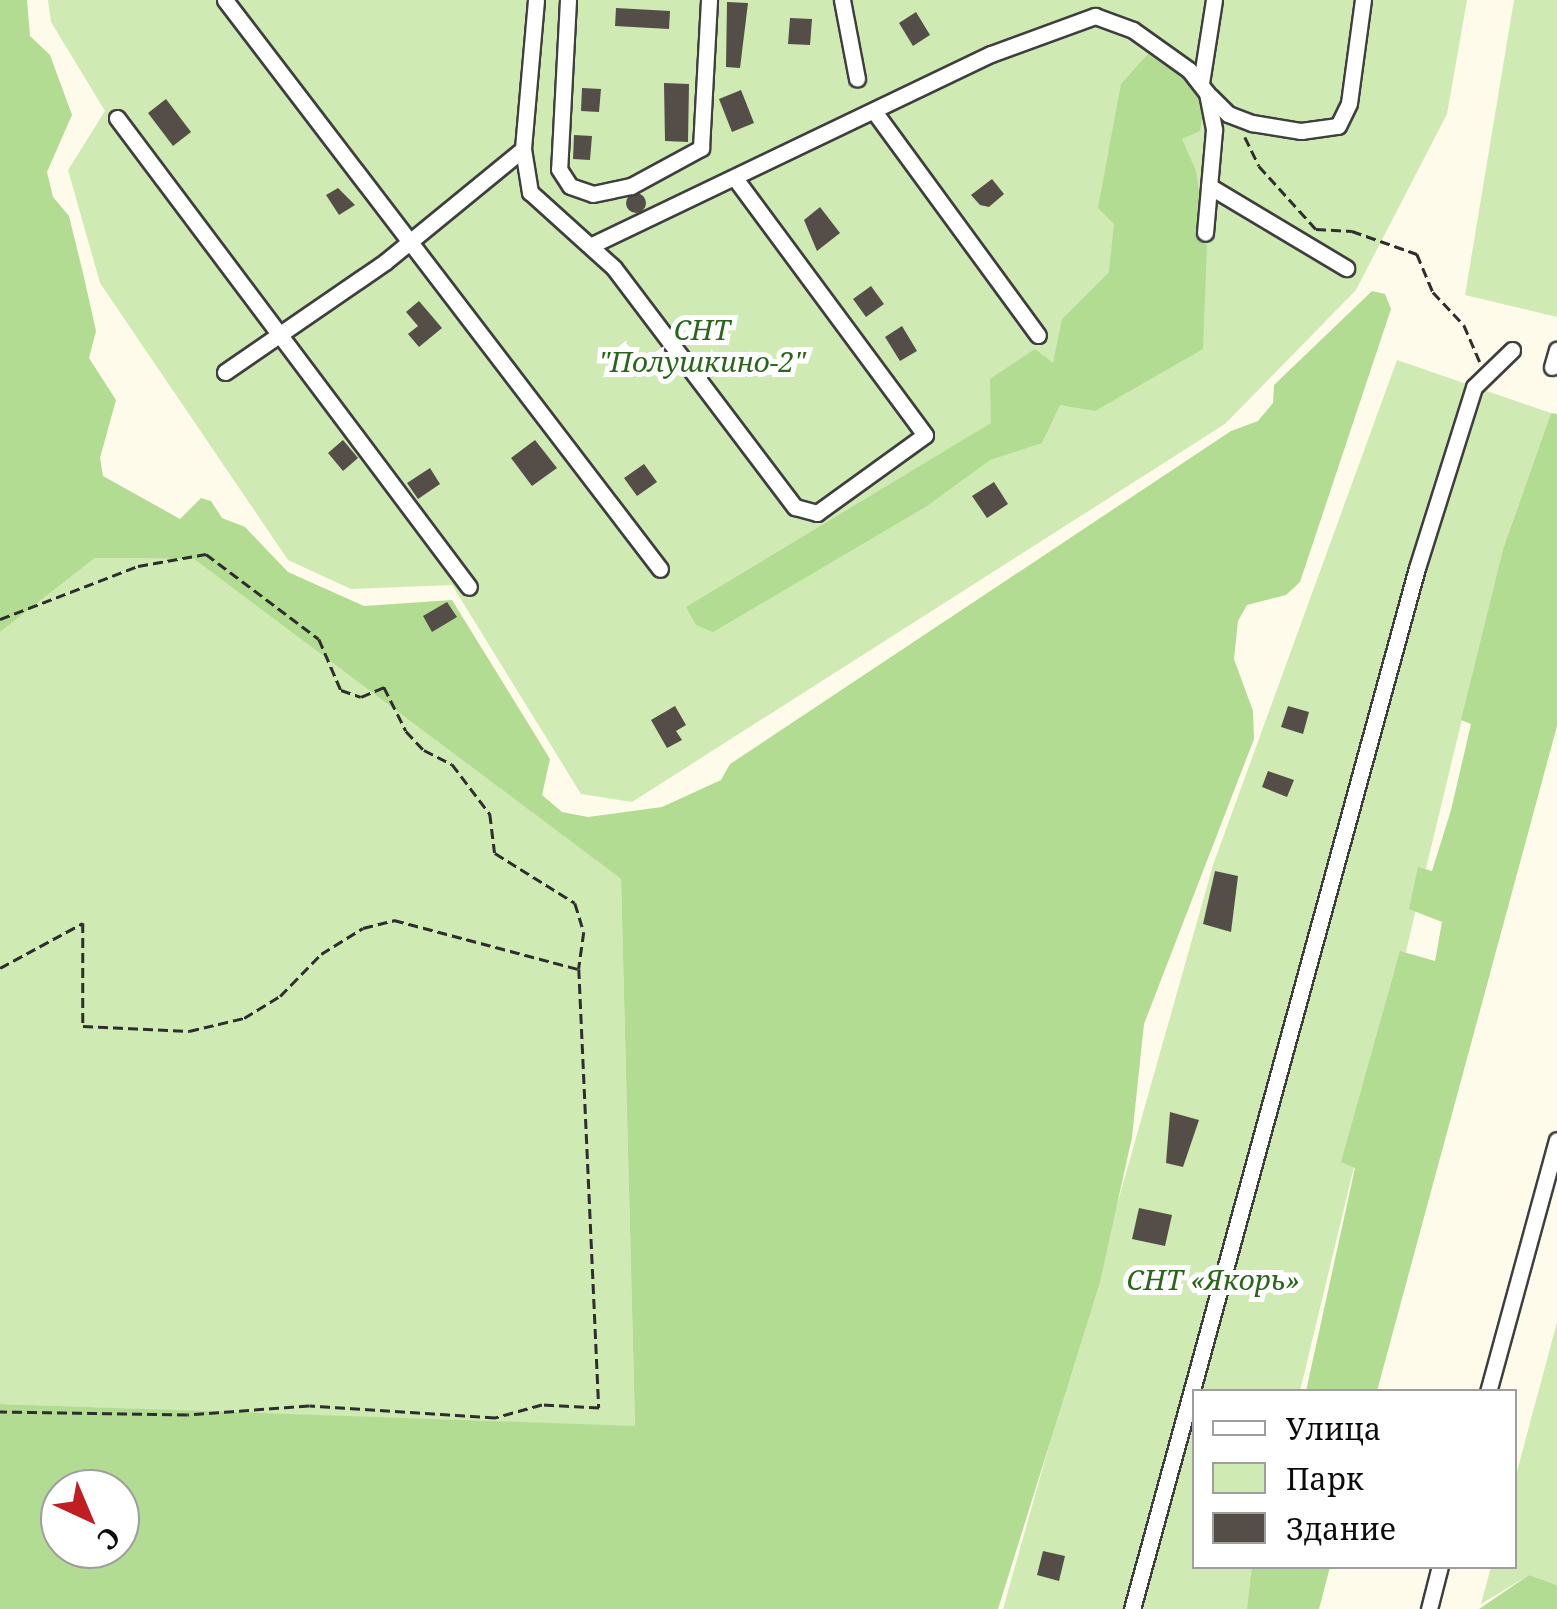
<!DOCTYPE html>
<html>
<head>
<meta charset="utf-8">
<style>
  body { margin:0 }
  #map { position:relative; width:1557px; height:1609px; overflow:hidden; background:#fffbeb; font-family:"Noto Serif",serif }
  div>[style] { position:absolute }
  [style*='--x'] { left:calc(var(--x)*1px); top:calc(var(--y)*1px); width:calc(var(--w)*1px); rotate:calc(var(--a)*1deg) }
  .green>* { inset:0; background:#cfebb3 }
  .forest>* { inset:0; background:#b2dc91 }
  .building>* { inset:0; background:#554d48 }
  .round { border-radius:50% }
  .path>* { height:2.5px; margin-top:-1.25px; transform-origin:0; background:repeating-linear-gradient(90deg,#2e2e2e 0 10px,transparent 0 15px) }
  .roads { filter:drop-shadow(2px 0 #3f3f3f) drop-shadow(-2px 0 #3f3f3f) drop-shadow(0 2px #3f3f3f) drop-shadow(0 -2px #3f3f3f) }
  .minor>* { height:15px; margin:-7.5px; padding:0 7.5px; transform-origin:7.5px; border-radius:7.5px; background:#fff }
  span { translate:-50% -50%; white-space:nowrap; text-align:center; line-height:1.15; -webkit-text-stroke:10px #fff; paint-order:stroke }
  .park-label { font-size:28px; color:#29661a; font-style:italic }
  .legend { position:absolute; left:1192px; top:1389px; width:325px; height:180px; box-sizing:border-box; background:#fff; border:2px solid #9e9e9e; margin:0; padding:12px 18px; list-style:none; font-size:30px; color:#0c0c0c }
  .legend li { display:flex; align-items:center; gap:20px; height:50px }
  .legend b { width:50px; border:2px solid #9e9e9e }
  .north { position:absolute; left:40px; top:1469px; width:100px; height:100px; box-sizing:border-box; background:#fff; border:2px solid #9e9e9e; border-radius:50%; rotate:136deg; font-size:28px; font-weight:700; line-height:40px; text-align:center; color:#0c0c0c }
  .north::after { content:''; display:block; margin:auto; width:35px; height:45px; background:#c11e24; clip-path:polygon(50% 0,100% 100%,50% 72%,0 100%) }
</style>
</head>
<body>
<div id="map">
  <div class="green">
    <i style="clip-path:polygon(48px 0,1467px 0,1447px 114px,1356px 290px,1225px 424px,632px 802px,581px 794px,452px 585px,351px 589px,288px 560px,100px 283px,68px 170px,105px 111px,51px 22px)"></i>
    <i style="clip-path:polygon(1514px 0,1557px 0,1557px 317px,1465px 295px)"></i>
    <i style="clip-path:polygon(1397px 360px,1551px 413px,1503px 549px,1300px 1391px,1194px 1392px,1194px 1566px,1258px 1567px,1248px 1609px,1003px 1609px,1213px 865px)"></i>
    <i style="clip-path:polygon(95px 558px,194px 559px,621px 879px,635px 1427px,0 1404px,0 632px)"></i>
    <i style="clip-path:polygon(1557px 1322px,1557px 1585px,1529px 1575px,1481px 1604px,1491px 1567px,1514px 1566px,1515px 1479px)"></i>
  </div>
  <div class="forest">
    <i style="clip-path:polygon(evenodd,0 0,27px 0,30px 36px,50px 55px,72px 115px,47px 172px,53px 197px,69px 216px,83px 273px,96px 331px,89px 358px,116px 400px,100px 458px,103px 476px,180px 519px,201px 498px,211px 501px,222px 518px,245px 527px,288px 572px,364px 606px,452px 600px,550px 759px,542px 795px,562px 812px,588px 817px,662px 807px,721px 780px,730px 764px,1231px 431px,1258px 421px,1273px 403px,1274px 385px,1372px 291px,1385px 294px,1391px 309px,1300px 582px,1286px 595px,1247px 605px,1238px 621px,1234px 659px,1253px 711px,1254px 739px,1144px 1024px,1132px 1137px,1100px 1282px,998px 1609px,0 1609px,0 1404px,635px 1426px,621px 879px,194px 559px,95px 558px,0 632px,0 0,60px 1489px,120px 1489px,120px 1549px,60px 1549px,60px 1489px)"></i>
    <i style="clip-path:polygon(1148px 54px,1195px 86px,1204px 106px,1200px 131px,1182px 139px,1196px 171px,1207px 245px,1203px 349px,1095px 411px,1060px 405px,1042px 443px,990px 460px,927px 506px,713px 632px,696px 625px,686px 607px,991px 423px,990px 379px,1035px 349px,1053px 363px,1062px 319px,1109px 272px,1114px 224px,1098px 208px,1121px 84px)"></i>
    <i style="clip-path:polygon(1551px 413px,1557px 414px,1557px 726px,1377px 1391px,1306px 1391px,1355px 1168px,1341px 1162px,1400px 951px,1435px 961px,1442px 922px,1409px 909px,1418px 867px,1432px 871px,1451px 810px,1471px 724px,1461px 720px,1503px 549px)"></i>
    <i style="clip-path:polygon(1252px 1567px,1330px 1567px,1319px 1609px,1247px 1609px)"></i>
    <i style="clip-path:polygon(1529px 1575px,1557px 1585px,1557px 1609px,1479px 1609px)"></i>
  </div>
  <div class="building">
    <i style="clip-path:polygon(727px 2px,748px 3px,740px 68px,726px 67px)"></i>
    <i style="clip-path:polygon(616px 8px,670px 11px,669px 29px,615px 26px)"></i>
    <i style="clip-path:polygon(916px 12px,930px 35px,913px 46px,899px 23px)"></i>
    <i style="clip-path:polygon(790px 18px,812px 19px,810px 45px,788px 44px)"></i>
    <i style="clip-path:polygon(664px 83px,689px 84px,688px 142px,665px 141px)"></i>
    <i style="clip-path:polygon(582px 88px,601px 89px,599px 112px,581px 111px)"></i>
    <i style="clip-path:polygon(741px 90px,754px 123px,732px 132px,719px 99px)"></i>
    <i style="clip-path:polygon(166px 99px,191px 132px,173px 146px,148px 113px)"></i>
    <i style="clip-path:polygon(574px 135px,592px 136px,590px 160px,573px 159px)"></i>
    <i style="clip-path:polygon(992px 179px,1004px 194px,989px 207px,980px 205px,971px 195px)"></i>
    <i style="clip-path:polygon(338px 188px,355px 205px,339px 215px,326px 195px)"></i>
    <i class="round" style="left:626px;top:193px;width:20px;height:20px"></i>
    <i style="clip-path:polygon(820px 207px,840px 233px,817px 251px,804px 220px)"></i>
    <i style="clip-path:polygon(871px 286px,884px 304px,866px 317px,853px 299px)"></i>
    <i style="clip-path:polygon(419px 301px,442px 328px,419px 347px,408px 334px,418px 326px,406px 312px)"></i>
    <i style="clip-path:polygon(902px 326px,917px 351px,900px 361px,885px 337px)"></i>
    <i style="clip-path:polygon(343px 440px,358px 458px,343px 471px,328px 453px)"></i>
    <i style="clip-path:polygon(535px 440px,557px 468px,532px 486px,511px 458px)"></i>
    <i style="clip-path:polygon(644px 464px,657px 482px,637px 496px,624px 478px)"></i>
    <i style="clip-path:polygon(430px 468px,440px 484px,418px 499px,407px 483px)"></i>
    <i style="clip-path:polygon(994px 482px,1008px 504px,987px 518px,972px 496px)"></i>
    <i style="clip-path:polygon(447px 602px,457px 617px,432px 632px,423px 616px)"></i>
    <i style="clip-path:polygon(675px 706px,686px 725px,676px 731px,682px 740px,667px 748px,651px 720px)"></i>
    <i style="clip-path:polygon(1288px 706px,1309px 712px,1303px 734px,1281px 727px)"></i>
    <i style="clip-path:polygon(1268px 771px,1294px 780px,1287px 797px,1262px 787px)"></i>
    <i style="clip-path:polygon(1215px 871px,1238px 876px,1231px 932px,1203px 924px)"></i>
    <i style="clip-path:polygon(1170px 1112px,1199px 1120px,1183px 1167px,1166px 1163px)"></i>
    <i style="clip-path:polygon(1139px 1208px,1172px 1215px,1165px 1246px,1132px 1239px)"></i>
    <i style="clip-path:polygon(1043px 1551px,1065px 1556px,1059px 1581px,1037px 1575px)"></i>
  </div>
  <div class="path">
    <i style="--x:1245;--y:137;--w:32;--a:64"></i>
    <i style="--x:1259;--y:166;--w:85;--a:47.9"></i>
    <i style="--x:1316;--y:229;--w:36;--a:3"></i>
    <i style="--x:1352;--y:231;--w:69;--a:19.5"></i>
    <i style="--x:1417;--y:254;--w:41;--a:67.2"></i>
    <i style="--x:1433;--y:292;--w:45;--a:46.8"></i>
    <i style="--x:1464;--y:325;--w:40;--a:66.6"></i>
    <i style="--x:0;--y:619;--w:148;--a:-21"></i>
    <i style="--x:138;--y:566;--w:69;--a:-10"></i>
    <i style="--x:206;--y:554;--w:141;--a:37"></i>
    <i style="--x:319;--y:639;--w:56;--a:66.7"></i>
    <i style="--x:341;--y:690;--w:21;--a:19"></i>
    <i style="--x:361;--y:697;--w:25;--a:-23"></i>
    <i style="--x:384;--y:687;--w:49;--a:63.4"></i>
    <i style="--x:406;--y:731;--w:26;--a:47"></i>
    <i style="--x:424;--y:750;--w:31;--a:27"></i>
    <i style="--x:452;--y:764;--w:63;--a:52.8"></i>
    <i style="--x:490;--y:814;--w:39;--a:83"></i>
    <i style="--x:495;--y:853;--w:94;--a:32"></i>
    <i style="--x:575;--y:903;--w:30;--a:73"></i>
    <i style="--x:584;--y:932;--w:37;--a:98"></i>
    <i style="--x:579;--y:969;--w:439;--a:87.4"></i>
    <i style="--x:599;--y:1408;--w:57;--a:-177"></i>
    <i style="--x:542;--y:1405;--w:49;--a:164.5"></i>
    <i style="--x:495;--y:1418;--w:186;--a:-176.3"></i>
    <i style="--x:309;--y:1406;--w:122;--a:175.8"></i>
    <i style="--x:187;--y:1415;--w:187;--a:-179.1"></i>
    <i style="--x:0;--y:968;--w:94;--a:-28.5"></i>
    <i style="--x:83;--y:923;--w:103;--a:90"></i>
    <i style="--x:83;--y:1026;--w:106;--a:2.7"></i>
    <i style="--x:189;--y:1031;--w:57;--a:-13.3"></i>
    <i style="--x:244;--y:1018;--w:42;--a:-31.4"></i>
    <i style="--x:280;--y:996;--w:59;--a:-45.7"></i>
    <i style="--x:321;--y:954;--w:49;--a:-31.8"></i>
    <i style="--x:363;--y:928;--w:32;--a:-14"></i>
    <i style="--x:394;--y:920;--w:190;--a:14.9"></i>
  </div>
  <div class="roads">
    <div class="minor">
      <i style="--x:225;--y:0;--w:716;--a:52.6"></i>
      <i style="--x:536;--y:0;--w:150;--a:95"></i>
      <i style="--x:523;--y:149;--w:44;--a:80.8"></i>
      <i style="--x:530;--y:192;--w:113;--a:42.1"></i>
      <i style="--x:614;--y:268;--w:300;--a:52.9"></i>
      <i style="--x:795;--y:507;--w:23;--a:15"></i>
      <i style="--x:817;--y:513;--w:133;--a:-35.8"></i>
      <i style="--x:925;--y:435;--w:320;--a:-126.5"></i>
      <i style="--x:568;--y:0;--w:169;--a:93"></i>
      <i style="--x:559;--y:169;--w:20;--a:57"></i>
      <i style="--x:570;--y:186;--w:24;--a:19"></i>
      <i style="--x:593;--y:194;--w:39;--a:-12"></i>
      <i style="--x:631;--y:186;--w:80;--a:-28.5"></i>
      <i style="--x:701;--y:148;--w:148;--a:-86.9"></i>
      <i style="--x:842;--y:0;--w:80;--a:79.2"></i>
      <i style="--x:1201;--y:83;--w:84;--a:-81.1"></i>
      <i style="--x:1210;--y:96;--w:25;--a:45"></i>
      <i style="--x:1228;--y:114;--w:26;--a:21"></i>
      <i style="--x:1252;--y:123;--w:50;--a:9.3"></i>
      <i style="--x:1301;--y:131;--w:37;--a:-8"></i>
      <i style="--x:1338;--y:126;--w:25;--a:-64"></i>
      <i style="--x:1349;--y:103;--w:104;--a:-82.3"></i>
      <i style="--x:876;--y:114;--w:274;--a:53.8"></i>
      <i style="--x:117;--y:118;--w:586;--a:53.11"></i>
      <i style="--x:1209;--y:186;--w:160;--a:30.9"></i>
      <i style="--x:592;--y:245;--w:442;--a:-25.6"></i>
      <i style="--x:991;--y:54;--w:111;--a:-20.1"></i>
      <i style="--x:1095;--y:16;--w:40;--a:20.2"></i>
      <i style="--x:1133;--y:30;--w:69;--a:35.5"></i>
      <i style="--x:1189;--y:70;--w:29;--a:52"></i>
      <i style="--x:1207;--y:93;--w:38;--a:79"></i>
      <i style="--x:1214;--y:130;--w:103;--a:95"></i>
      <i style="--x:1552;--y:367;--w:18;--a:-74"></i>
      <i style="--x:225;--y:372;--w:194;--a:-34.5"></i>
      <i style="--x:385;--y:262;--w:178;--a:-39.3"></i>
      <i style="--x:1488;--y:1392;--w:261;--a:-74.7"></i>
      <i style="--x:1132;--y:1609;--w:1079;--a:-74.69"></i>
      <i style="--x:1417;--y:568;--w:190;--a:-72.5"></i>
      <i style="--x:1474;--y:387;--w:53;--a:-44.2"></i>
      <i style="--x:1429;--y:1609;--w:44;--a:-75.7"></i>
    </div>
  </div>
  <div class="park-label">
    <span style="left:702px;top:345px">СНТ<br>"Полушкино-2"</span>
    <span style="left:1213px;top:1279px">СНТ «Якорь»</span>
  </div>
  <ul class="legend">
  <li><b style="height:12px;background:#fff"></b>Улица</li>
  <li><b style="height:28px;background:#cfebb3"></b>Парк</li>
  <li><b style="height:28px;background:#554d48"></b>Здание</li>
  </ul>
  <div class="north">С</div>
</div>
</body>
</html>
